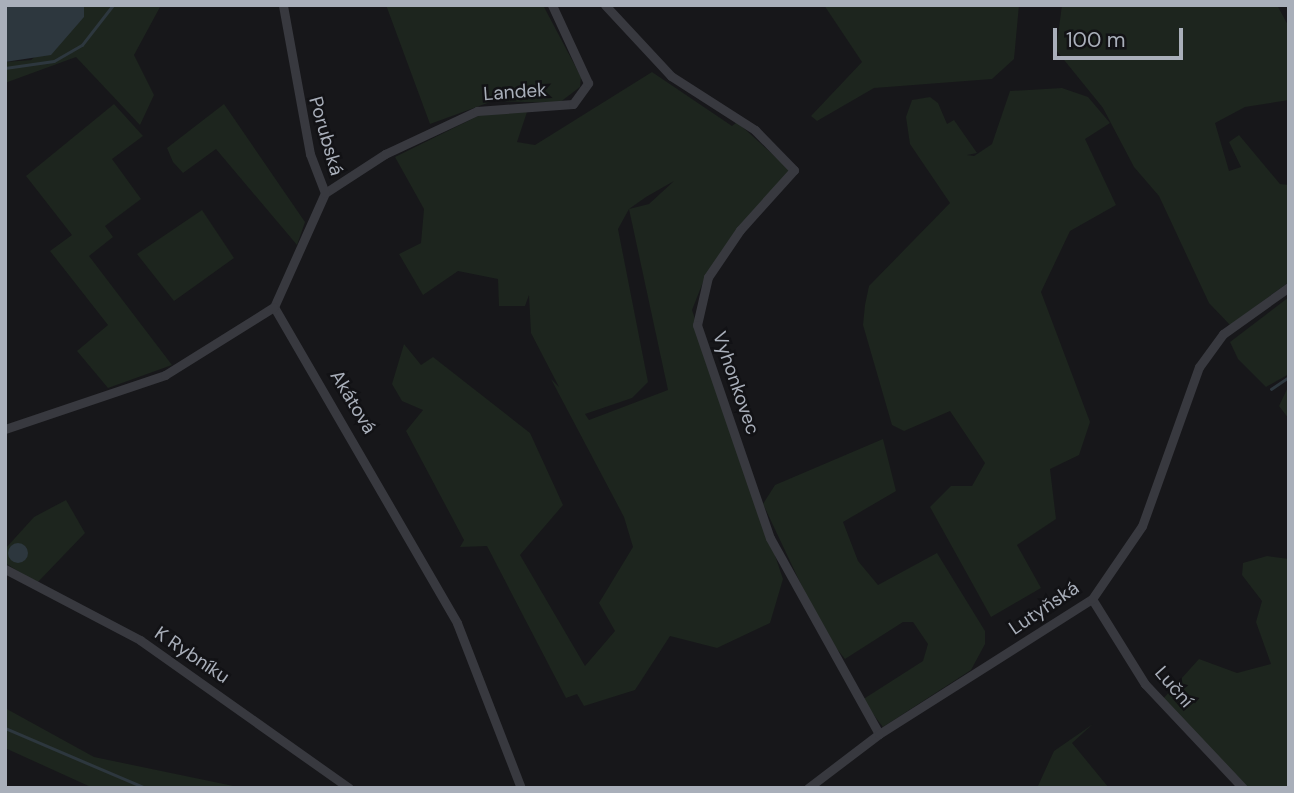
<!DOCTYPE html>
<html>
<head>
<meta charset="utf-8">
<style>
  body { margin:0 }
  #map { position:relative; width:1294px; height:793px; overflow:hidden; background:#17171a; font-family:"DM Sans",sans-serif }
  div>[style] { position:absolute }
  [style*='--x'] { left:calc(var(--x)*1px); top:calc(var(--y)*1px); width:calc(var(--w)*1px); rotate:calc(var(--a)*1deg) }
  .green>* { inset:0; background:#1d251e }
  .water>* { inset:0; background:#2d373e }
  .round { border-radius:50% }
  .stream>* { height:2.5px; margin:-1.25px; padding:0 1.25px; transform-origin:1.25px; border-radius:1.25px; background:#2d373e }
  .minor>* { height:9px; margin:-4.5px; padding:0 4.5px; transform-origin:4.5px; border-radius:4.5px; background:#38393f }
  span { translate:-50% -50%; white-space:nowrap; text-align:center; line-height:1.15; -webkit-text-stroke:5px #121215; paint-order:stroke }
  .street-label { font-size:19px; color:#a9afba }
  .frame { position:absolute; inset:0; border:7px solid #a9afba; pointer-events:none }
  .scale { position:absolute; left:1053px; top:28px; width:130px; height:32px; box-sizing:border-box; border:4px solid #a9afba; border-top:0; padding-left:9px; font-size:21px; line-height:24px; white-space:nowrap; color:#a9afba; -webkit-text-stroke:5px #121215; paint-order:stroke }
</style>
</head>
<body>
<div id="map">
  <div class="green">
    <i style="clip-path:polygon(84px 5px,160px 7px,134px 55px,154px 95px,140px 125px,76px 57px,5px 83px,5px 62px,31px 60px,84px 17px)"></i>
    <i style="clip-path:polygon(386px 5px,543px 5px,581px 77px,580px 87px,559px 103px,493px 101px,430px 124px)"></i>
    <i style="clip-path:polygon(824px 5px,1019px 5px,1014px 59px,992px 79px,874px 88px,817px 121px,811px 116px,862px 62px)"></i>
    <i style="clip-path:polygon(1062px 5px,1277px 5px,1289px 27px,1289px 100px,1245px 107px,1215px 123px,1229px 171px,1241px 167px,1229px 142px,1239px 135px,1280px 184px,1289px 185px,1289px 282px,1230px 325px,1209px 303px,1159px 196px,1134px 167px,1103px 108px,1056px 50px)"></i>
    <i style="clip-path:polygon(evenodd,652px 72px,732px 126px,737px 122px,790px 170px,705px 277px,692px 310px,783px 579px,770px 623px,717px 648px,670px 636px,635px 690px,584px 706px,577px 694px,566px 698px,487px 546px,460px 547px,464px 540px,406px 431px,423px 410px,402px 401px,392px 384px,404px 344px,421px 365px,433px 357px,530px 433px,563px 505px,520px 555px,585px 666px,615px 631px,599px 603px,633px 547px,624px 517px,551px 379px,559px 387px,531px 333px,529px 295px,525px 306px,499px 306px,498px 279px,458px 271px,423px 295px,399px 254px,421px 243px,424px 209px,395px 157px,486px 112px,505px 109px,527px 112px,517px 142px,535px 145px,652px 72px,674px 181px,649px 204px,629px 209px,646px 197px,674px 181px,652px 72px,629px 209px,668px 390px,589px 420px,585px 414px,632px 398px,648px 382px,618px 229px,629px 209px)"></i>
    <i style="clip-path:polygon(1062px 88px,1088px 97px,1110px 123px,1085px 139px,1116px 205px,1070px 231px,1041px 292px,1090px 422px,1079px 455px,1050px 469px,1056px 519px,1017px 545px,1041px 588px,991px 617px,930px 507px,951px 486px,972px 486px,985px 463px,950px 411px,904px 431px,892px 425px,863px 325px,865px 305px,869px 286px,950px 203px,910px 144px,906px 117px,912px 100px,930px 97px,938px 103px,947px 124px,954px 120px,977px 153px,967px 155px,974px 156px,992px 144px,1010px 91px)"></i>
    <i style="clip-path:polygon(114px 104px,143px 136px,112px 159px,141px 199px,105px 226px,113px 237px,89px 256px,172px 365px,108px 388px,77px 351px,108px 325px,50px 251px,72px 235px,26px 176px)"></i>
    <i style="clip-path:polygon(224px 104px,305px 222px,297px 245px,216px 149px,183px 173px,173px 162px,167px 148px)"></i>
    <i style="clip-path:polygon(202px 210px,234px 258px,174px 301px,137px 254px)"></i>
    <i style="clip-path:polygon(1289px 297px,1289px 374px,1266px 387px,1238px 359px,1230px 342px)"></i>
    <i style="clip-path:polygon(1289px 385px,1289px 419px,1279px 406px)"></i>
    <i style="clip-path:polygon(883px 439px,896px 491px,843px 522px,858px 561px,878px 585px,937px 553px,985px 631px,985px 644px,971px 670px,883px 727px,862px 700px,923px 661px,928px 644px,913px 622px,903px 622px,845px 659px,824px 633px,763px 504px,775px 485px)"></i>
    <i style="clip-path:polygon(66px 500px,85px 533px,37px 583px,5px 563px,5px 549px,34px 517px)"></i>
    <i style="clip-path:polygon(1267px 556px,1289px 559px,1289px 788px,1247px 788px,1162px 700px,1199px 659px,1237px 673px,1271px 664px,1256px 622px,1262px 601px,1242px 575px,1243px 563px)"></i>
    <i style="clip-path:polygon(5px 708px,94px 757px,243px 788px,93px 788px,5px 748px)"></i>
    <i style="clip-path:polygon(1093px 724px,1072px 743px,1109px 788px,1037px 788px,1054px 751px)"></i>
  </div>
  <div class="water">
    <i style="clip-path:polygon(5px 5px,84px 5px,84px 17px,51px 55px,5px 62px)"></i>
    <i class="round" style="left:8px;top:543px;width:20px;height:20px"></i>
  </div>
  <div class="stream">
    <i style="--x:5;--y:68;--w:49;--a:-8.1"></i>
    <i style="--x:54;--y:61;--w:32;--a:-30"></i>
    <i style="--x:82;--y:45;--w:51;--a:-52.2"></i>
    <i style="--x:1271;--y:389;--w:22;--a:-34"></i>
    <i style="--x:5;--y:728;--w:153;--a:23.1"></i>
  </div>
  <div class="minor">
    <i style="--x:605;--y:5;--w:97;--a:47.1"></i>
    <i style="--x:671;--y:76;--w:100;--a:32.7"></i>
    <i style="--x:755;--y:130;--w:56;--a:45.7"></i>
    <i style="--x:794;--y:170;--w:81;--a:132"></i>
    <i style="--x:740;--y:230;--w:57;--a:124.2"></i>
    <i style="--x:708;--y:277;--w:49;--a:102.9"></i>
    <i style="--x:697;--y:325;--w:225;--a:71.1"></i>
    <i style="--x:770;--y:538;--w:224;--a:60.9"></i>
    <i style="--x:325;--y:193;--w:72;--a:-33"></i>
    <i style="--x:385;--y:154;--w:102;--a:-25.1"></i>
    <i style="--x:477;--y:111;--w:96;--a:-4.2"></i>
    <i style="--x:573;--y:104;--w:26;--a:-54"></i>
    <i style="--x:588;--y:83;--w:86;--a:-114.8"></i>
    <i style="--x:274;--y:307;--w:365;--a:59.9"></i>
    <i style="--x:457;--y:623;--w:177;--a:68.8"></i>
    <i style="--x:274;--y:307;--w:125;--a:-65.9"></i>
    <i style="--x:325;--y:193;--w:42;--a:-111"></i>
    <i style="--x:310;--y:154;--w:151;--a:-100.3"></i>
    <i style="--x:5;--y:429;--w:169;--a:-18.6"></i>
    <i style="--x:165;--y:375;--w:128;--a:-32"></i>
    <i style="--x:5;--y:569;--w:153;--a:27.7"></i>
    <i style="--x:140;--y:640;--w:256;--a:35.3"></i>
    <i style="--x:1092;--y:599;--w:100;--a:58.1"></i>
    <i style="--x:1145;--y:684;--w:143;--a:46.7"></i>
    <i style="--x:808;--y:788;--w:89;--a:-37.3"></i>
    <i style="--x:879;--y:734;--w:252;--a:-32.4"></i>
    <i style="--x:1092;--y:599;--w:88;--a:-55.6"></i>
    <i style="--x:1142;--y:526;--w:169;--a:-70.3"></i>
    <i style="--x:1199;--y:367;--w:41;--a:-54"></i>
    <i style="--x:1223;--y:334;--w:81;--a:-35.5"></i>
  </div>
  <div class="street-label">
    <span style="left:515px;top:92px;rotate:-4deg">Landek</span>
    <span style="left:326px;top:136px;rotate:74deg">Porubská</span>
    <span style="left:736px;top:383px;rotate:71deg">Vyhonkovec</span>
    <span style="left:353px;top:402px;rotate:59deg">Akátová</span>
    <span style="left:1044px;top:608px;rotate:-34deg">Lutyňská</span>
    <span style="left:192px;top:655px;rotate:34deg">K Rybníku</span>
    <span style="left:1174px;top:687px;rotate:49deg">Luční</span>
  </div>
  <div class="frame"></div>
  <div class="scale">100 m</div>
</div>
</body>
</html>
